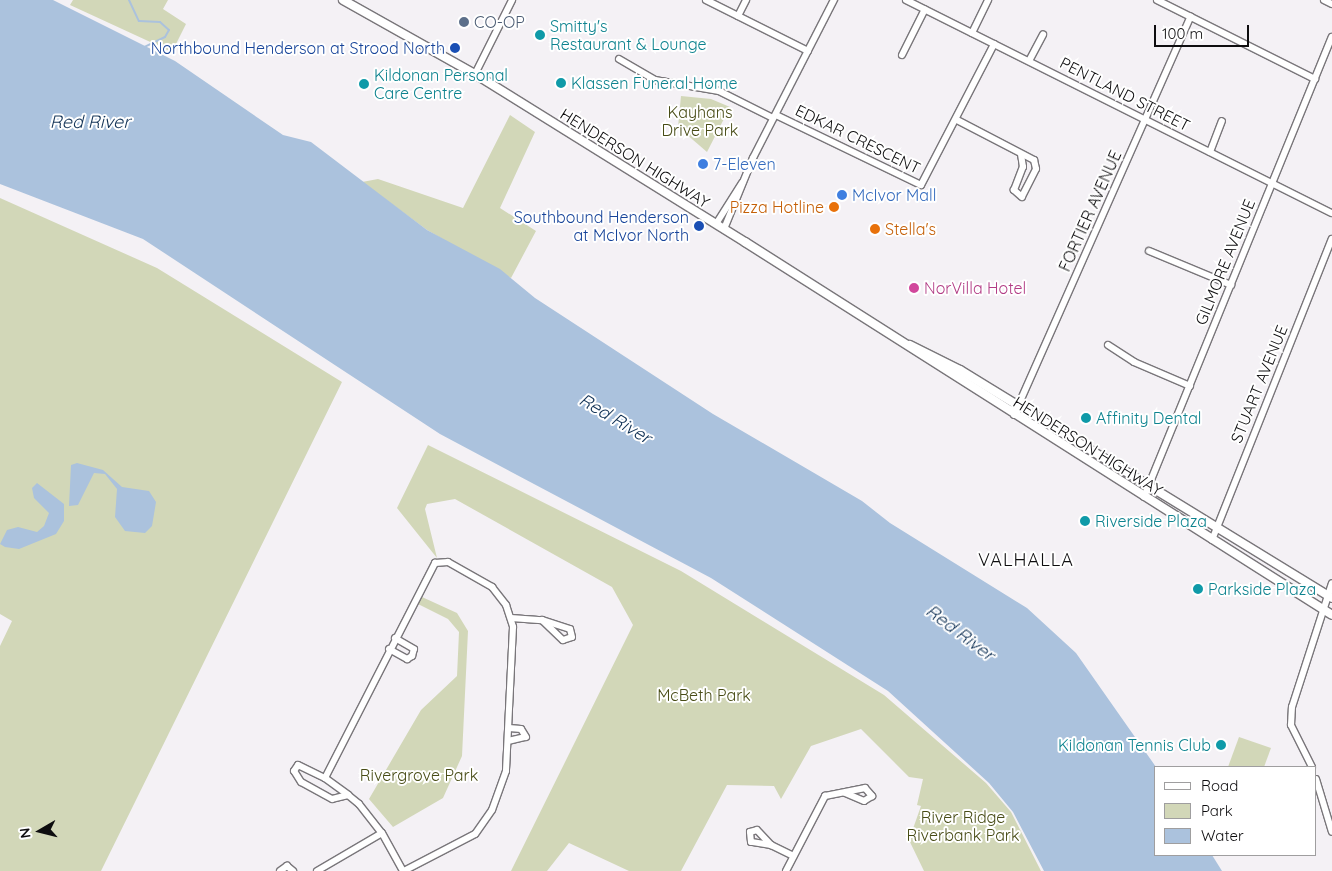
<!DOCTYPE html>
<html>
<head>
<meta charset="utf-8">
<style>
  body { margin:0 }
  #map { position:relative; width:1332px; height:871px; overflow:hidden; background:#f4f1f5; font-family:Quicksand,sans-serif }
  div>[style] { position:absolute }
  [style*='--x'] { left:calc(var(--x)*1px); top:calc(var(--y)*1px); width:calc(var(--w)*1px); rotate:calc(var(--a)*1deg) }
  .green>* { inset:0; background:#d2d7b8 }
  .water>* { inset:0; background:#abc2dd }
  .stream>* { height:2px; margin:-1px; padding:0 1px; transform-origin:1px; border-radius:1px; background:#abc2dd }
  .roads { filter:drop-shadow(1px 0 #79767a) drop-shadow(-1px 0 #79767a) drop-shadow(0 1px #79767a) drop-shadow(0 -1px #79767a) }
  .minor>* { height:6px; margin:-3px; padding:0 3px; transform-origin:3px; border-radius:3px; background:#fff }
  .major>* { height:8px; margin:-4px; padding:0 4px; transform-origin:4px; border-radius:4px; background:#fff }
  .dots>* { width:14px; height:14px; translate:-50% -50%; box-sizing:border-box; border:2px solid #fff; border-radius:50% }
  span { translate:-50% -50%; white-space:nowrap; text-align:center; line-height:1.15; -webkit-text-stroke:4px #fff; paint-order:stroke }
  .service-label { font-size:16px; color:#4e5e75 }
  .left { translate:0 -50%; text-align:left }
  .culture-label { font-size:16px; color:#0d838f }
  .right { translate:-100% -50%; text-align:right }
  .transit-label { font-size:16px; color:#164399 }
  .street-label { font-size:16px; color:#0e0d0f }
  .park-label { font-size:16px; color:#484c16 }
  .shop-label { font-size:16px; color:#366cbe }
  .food-label { font-size:16px; color:#c56008 }
  .hotel-label { font-size:16px; color:#b23c85 }
  .water-label { font-size:18px; color:#103155; font-style:italic }
  .neighbourhood-label { font-size:18px; color:#0e0d0f; letter-spacing:1px }
  .legend { position:absolute; left:1154px; top:766px; width:162px; height:90px; box-sizing:border-box; background:#fff; border:1px solid #9f9e9f; margin:0; padding:6px 9px; list-style:none; font-size:15px; color:#0e0d0f }
  .legend li { display:flex; align-items:center; gap:10px; height:25px }
  .legend b { width:25px; border:1px solid #9f9e9f }
  .north { position:absolute; left:15px; top:806px; width:50px; height:50px; -webkit-text-stroke:4px #fff; paint-order:stroke; rotate:262deg; font-size:14px; font-weight:700; line-height:20px; text-align:center; color:#0e0d0f }
  .north::after { content:''; display:block; margin:auto; width:18px; height:22px; background:#0e0d0f; clip-path:polygon(50% 0,100% 100%,50% 72%,0 100%) }
  .scale { position:absolute; left:1154px; top:25px; width:95px; height:22px; box-sizing:border-box; border:2px solid #0e0d0f; border-top:0; padding-left:6px; font-size:15px; line-height:18px; white-space:nowrap; color:#0e0d0f; -webkit-text-stroke:4px #fff; paint-order:stroke }
</style>
</head>
<body>
<div id="map">
  <div class="green">
    <i style="clip-path:polygon(73px 0,168px 0,163px 9px,186px 24px,172px 52px,70px 5px)"></i>
    <i style="clip-path:polygon(681px 96px,711px 99px,730px 107px,707px 152px,678px 127px)"></i>
    <i style="clip-path:polygon(510px 115px,535px 132px,500px 208px,536px 231px,511px 278px,427px 230px,362px 182px,378px 179px,463px 208px)"></i>
    <i style="clip-path:polygon(0 198px,157px 268px,342px 382px,101px 871px,0 871px,0 646px,12px 621px,0 614px)"></i>
    <i style="clip-path:polygon(428px 445px,681px 571px,884px 695px,986px 783px,1011px 812px,1041px 871px,924px 871px,909px 840px,921px 806px,917px 805px,923px 779px,909px 777px,861px 729px,811px 746px,781px 799px,774px 786px,727px 785px,681px 871px,629px 871px,569px 843px,547px 871px,511px 871px,633px 625px,612px 587px,455px 499px,427px 504px,425px 509px,437px 558px,397px 508px)"></i>
    <i style="clip-path:polygon(422px 597px,457px 613px,468px 631px,462px 756px,443px 798px,393px 827px,369px 799px,421px 710px,457px 676px,459px 632px,448px 619px,418px 604px)"></i>
    <i style="clip-path:polygon(1239px 737px,1271px 748px,1264px 767px,1228px 767px)"></i>
  </div>
  <div class="water">
    <i style="clip-path:polygon(0 0,53px 0,175px 61px,283px 135px,311px 142px,427px 230px,500px 269px,535px 298px,713px 414px,862px 501px,890px 523px,1027px 608px,1076px 653px,1156px 767px,1156px 855px,1212px 855px,1222px 871px,1044px 871px,1013px 812px,989px 783px,888px 691px,711px 578px,440px 434px,143px 239px,0 184px)"></i>
    <i style="clip-path:polygon(77px 463px,103px 470px,122px 487px,149px 491px,156px 502px,152px 526px,145px 533px,125px 531px,115px 517px,117px 489px,105px 474px,94px 473px,78px 505px,69px 506px,71px 465px)"></i>
    <i style="clip-path:polygon(37px 483px,64px 504px,64px 521px,56px 534px,19px 549px,5px 547px,0 544px,7px 530px,18px 527px,37px 532px,44px 526px,49px 513px,34px 498px,32px 488px)"></i>
  </div>
  <div class="stream">
    <i style="--x:129;--y:0;--w:23;--a:65"></i>
    <i style="--x:139;--y:21;--w:21;--a:3"></i>
    <i style="--x:160;--y:22;--w:12;--a:42"></i>
    <i style="--x:169;--y:30;--w:8;--a:120"></i>
    <i style="--x:165;--y:37;--w:25;--a:154"></i>
  </div>
  <div class="roads">
    <div class="minor">
      <i style="--x:706;--y:0;--w:114;--a:26.6"></i>
      <i style="--x:906;--y:0;--w:476;--a:26.6"></i>
      <i style="--x:1157;--y:0;--w:177;--a:26.6"></i>
      <i style="--x:1324;--y:0;--w:9;--a:27"></i>
      <i style="--x:738;--y:16;--w:18;--a:-63"></i>
      <i style="--x:972;--y:33;--w:37;--a:-64"></i>
      <i style="--x:902;--y:55;--w:51;--a:-63.4"></i>
      <i style="--x:619;--y:59;--w:42;--a:30.3"></i>
      <i style="--x:655;--y:80;--w:65;--a:9.8"></i>
      <i style="--x:719;--y:91;--w:60;--a:26.6"></i>
      <i style="--x:1029;--y:61;--w:30;--a:-62"></i>
      <i style="--x:475;--y:74;--w:83;--a:-63.4"></i>
      <i style="--x:776;--y:115;--w:161;--a:25.8"></i>
      <i style="--x:921;--y:185;--w:159;--a:-62.6"></i>
      <i style="--x:957;--y:120;--w:87;--a:27.5"></i>
      <i style="--x:1034;--y:160;--w:9;--a:77"></i>
      <i style="--x:1036;--y:169;--w:31;--a:117"></i>
      <i style="--x:1022;--y:197;--w:11;--a:-139"></i>
      <i style="--x:1014;--y:190;--w:25;--a:-69"></i>
      <i style="--x:1023;--y:167;--w:12;--a:-99"></i>
      <i style="--x:1210;--y:152;--w:33;--a:-69"></i>
      <i style="--x:716;--y:224;--w:49;--a:-57.6"></i>
      <i style="--x:724;--y:229;--w:77;--a:-67.8"></i>
      <i style="--x:753;--y:158;--w:178;--a:-62.9"></i>
      <i style="--x:1149;--y:251;--w:89;--a:22.5"></i>
      <i style="--x:1108;--y:345;--w:31;--a:33"></i>
      <i style="--x:1134;--y:362;--w:61;--a:23.2"></i>
      <i style="--x:1014;--y:415;--w:436;--a:-66.1"></i>
      <i style="--x:1144;--y:497;--w:497;--a:-67.8"></i>
      <i style="--x:1212;--y:540;--w:324;--a:-68.3"></i>
      <i style="--x:511;--y:618;--w:31;--a:4"></i>
      <i style="--x:542;--y:620;--w:29;--a:44"></i>
      <i style="--x:563;--y:640;--w:9;--a:-18"></i>
      <i style="--x:572;--y:637;--w:8;--a:-104"></i>
      <i style="--x:570;--y:629;--w:29;--a:-162"></i>
      <i style="--x:389;--y:649;--w:21;--a:29"></i>
      <i style="--x:407;--y:659;--w:6;--a:-31"></i>
      <i style="--x:412;--y:656;--w:7;--a:-74"></i>
      <i style="--x:414;--y:649;--w:22;--a:-150"></i>
      <i style="--x:508;--y:741;--w:18;--a:-13"></i>
      <i style="--x:526;--y:737;--w:9;--a:-122"></i>
      <i style="--x:521;--y:729;--w:12;--a:-175"></i>
      <i style="--x:1312;--y:767;--w:47;--a:-116.6"></i>
      <i style="--x:1291;--y:725;--w:18;--a:-87"></i>
      <i style="--x:1292;--y:707;--w:130;--a:-72.1"></i>
      <i style="--x:325;--y:778;--w:242;--a:-62.9"></i>
      <i style="--x:435;--y:563;--w:13;--a:-4"></i>
      <i style="--x:448;--y:562;--w:51;--a:29.6"></i>
      <i style="--x:492;--y:587;--w:23;--a:52"></i>
      <i style="--x:506;--y:605;--w:23;--a:72"></i>
      <i style="--x:513;--y:627;--w:144;--a:92.8"></i>
      <i style="--x:506;--y:771;--w:41;--a:109.7"></i>
      <i style="--x:492;--y:810;--w:29;--a:125"></i>
      <i style="--x:475;--y:834;--w:80;--a:152.5"></i>
      <i style="--x:1316;--y:779;--w:55;--a:73.2"></i>
      <i style="--x:348;--y:795;--w:16;--a:166"></i>
      <i style="--x:332;--y:799;--w:35;--a:-151"></i>
      <i style="--x:301;--y:782;--w:13;--a:-122"></i>
      <i style="--x:294;--y:771;--w:7;--a:-56"></i>
      <i style="--x:298;--y:765;--w:30;--a:26"></i>
      <i style="--x:325;--y:778;--w:29;--a:36"></i>
      <i style="--x:348;--y:795;--w:14;--a:39"></i>
      <i style="--x:359;--y:804;--w:37;--a:52"></i>
      <i style="--x:382;--y:833;--w:43;--a:61.1"></i>
      <i style="--x:771;--y:845;--w:20;--a:-171"></i>
      <i style="--x:751;--y:842;--w:10;--a:-96"></i>
      <i style="--x:750;--y:832;--w:7;--a:-16"></i>
      <i style="--x:757;--y:830;--w:21;--a:47"></i>
      <i style="--x:771;--y:845;--w:25;--a:26"></i>
      <i style="--x:280;--y:871;--w:9;--a:-36"></i>
      <i style="--x:287;--y:866;--w:8;--a:40"></i>
      <i style="--x:317;--y:871;--w:75;--a:-30.3"></i>
      <i style="--x:786;--y:871;--w:85;--a:-62.5"></i>
      <i style="--x:825;--y:796;--w:41;--a:-11.3"></i>
      <i style="--x:865;--y:788;--w:11;--a:49"></i>
      <i style="--x:872;--y:796;--w:9;--a:148"></i>
      <i style="--x:864;--y:801;--w:21;--a:-157"></i>
    </div>
    <div class="major">
      <i style="--x:343;--y:0;--w:151;--a:29.3"></i>
      <i style="--x:475;--y:74;--w:318;--a:31.9"></i>
      <i style="--x:745;--y:242;--w:695;--a:32.43"></i>
      <i style="--x:910;--y:345;--w:56;--a:26.6"></i>
      <i style="--x:960;--y:370;--w:436;--a:31.5"></i>
    </div>
  </div>
  <div class="dots">
    <i style="left:464px;top:22px;background:#5c6f8a"></i>
    <i style="left:540px;top:35px;background:#0f9aa8"></i>
    <i style="left:455px;top:48px;background:#1a4fb4"></i>
    <i style="left:561px;top:83px;background:#0f9aa8"></i>
    <i style="left:364px;top:84px;background:#0f9aa8"></i>
    <i style="left:703px;top:164px;background:#3f7fe0"></i>
    <i style="left:842px;top:195px;background:#3f7fe0"></i>
    <i style="left:834px;top:207px;background:#e8710a"></i>
    <i style="left:699px;top:226px;background:#1a4fb4"></i>
    <i style="left:875px;top:229px;background:#e8710a"></i>
    <i style="left:914px;top:288px;background:#d1479c"></i>
    <i style="left:1086px;top:418px;background:#0f9aa8"></i>
    <i style="left:1085px;top:521px;background:#0f9aa8"></i>
    <i style="left:1198px;top:589px;background:#0f9aa8"></i>
    <i style="left:1221px;top:745px;background:#0f9aa8"></i>
  </div>
  <div class="service-label">
    <span class="left" style="left:474px;top:22px">CO-OP</span>
  </div>
  <div class="culture-label">
    <span class="left" style="left:550px;top:35px">Smitty's<br>Restaurant &amp; Lounge</span>
    <span class="left" style="left:374px;top:84px">Kildonan Personal<br>Care Centre</span>
    <span class="left" style="left:571px;top:83px">Klassen Funeral Home</span>
    <span class="left" style="left:1096px;top:418px">Affinity Dental</span>
    <span class="left" style="left:1095px;top:521px">Riverside Plaza</span>
    <span class="left" style="left:1208px;top:589px">Parkside Plaza</span>
    <span class="right" style="left:1211px;top:745px">Kildonan Tennis Club</span>
  </div>
  <div class="transit-label">
    <span class="right" style="left:445px;top:48px">Northbound Henderson at Strood North</span>
    <span class="right" style="left:689px;top:226px">Southbound Henderson<br>at McIvor North</span>
  </div>
  <div class="street-label">
    <span style="left:1125px;top:94px;rotate:27deg">PENTLAND STREET</span>
    <span style="left:858px;top:139px;rotate:26deg">EDKAR CRESCENT</span>
    <span style="left:635px;top:158px;rotate:32deg">HENDERSON HIGHWAY</span>
    <span style="left:1090px;top:211px;rotate:-66deg">FORTIER AVENUE</span>
    <span style="left:1225px;top:262px;rotate:-68deg">GILMORE AVENUE</span>
    <span style="left:1259px;top:384px;rotate:-68deg">STUART AVENUE</span>
    <span style="left:1088px;top:446px;rotate:32deg">HENDERSON HIGHWAY</span>
  </div>
  <div class="park-label">
    <span style="left:700px;top:121px">Kayhans<br>Drive Park</span>
    <span style="left:704px;top:695px">McBeth Park</span>
    <span style="left:419px;top:775px">Rivergrove Park</span>
    <span style="left:963px;top:826px">River Ridge<br>Riverbank Park</span>
  </div>
  <div class="shop-label">
    <span class="left" style="left:713px;top:164px">7-Eleven</span>
    <span class="left" style="left:852px;top:195px">McIvor Mall</span>
  </div>
  <div class="food-label">
    <span class="right" style="left:824px;top:207px">Pizza Hotline</span>
    <span class="left" style="left:885px;top:229px">Stella's</span>
  </div>
  <div class="hotel-label">
    <span class="left" style="left:924px;top:288px">NorVilla Hotel</span>
  </div>
  <div class="water-label">
    <span style="left:90px;top:122px">Red River</span>
    <span style="left:615px;top:419px;rotate:31deg">Red River</span>
    <span style="left:960px;top:633px;rotate:37deg">Red River</span>
  </div>
  <div class="neighbourhood-label">
    <span style="left:1026px;top:560px">VALHALLA</span>
  </div>
  <ul class="legend">
  <li><b style="height:6px;background:#fff"></b>Road</li>
  <li><b style="height:14px;background:#d2d7b8"></b>Park</li>
  <li><b style="height:14px;background:#abc2dd"></b>Water</li>
  </ul>
  <div class="north">N</div>
  <div class="scale">100 m</div>
</div>
</body>
</html>
